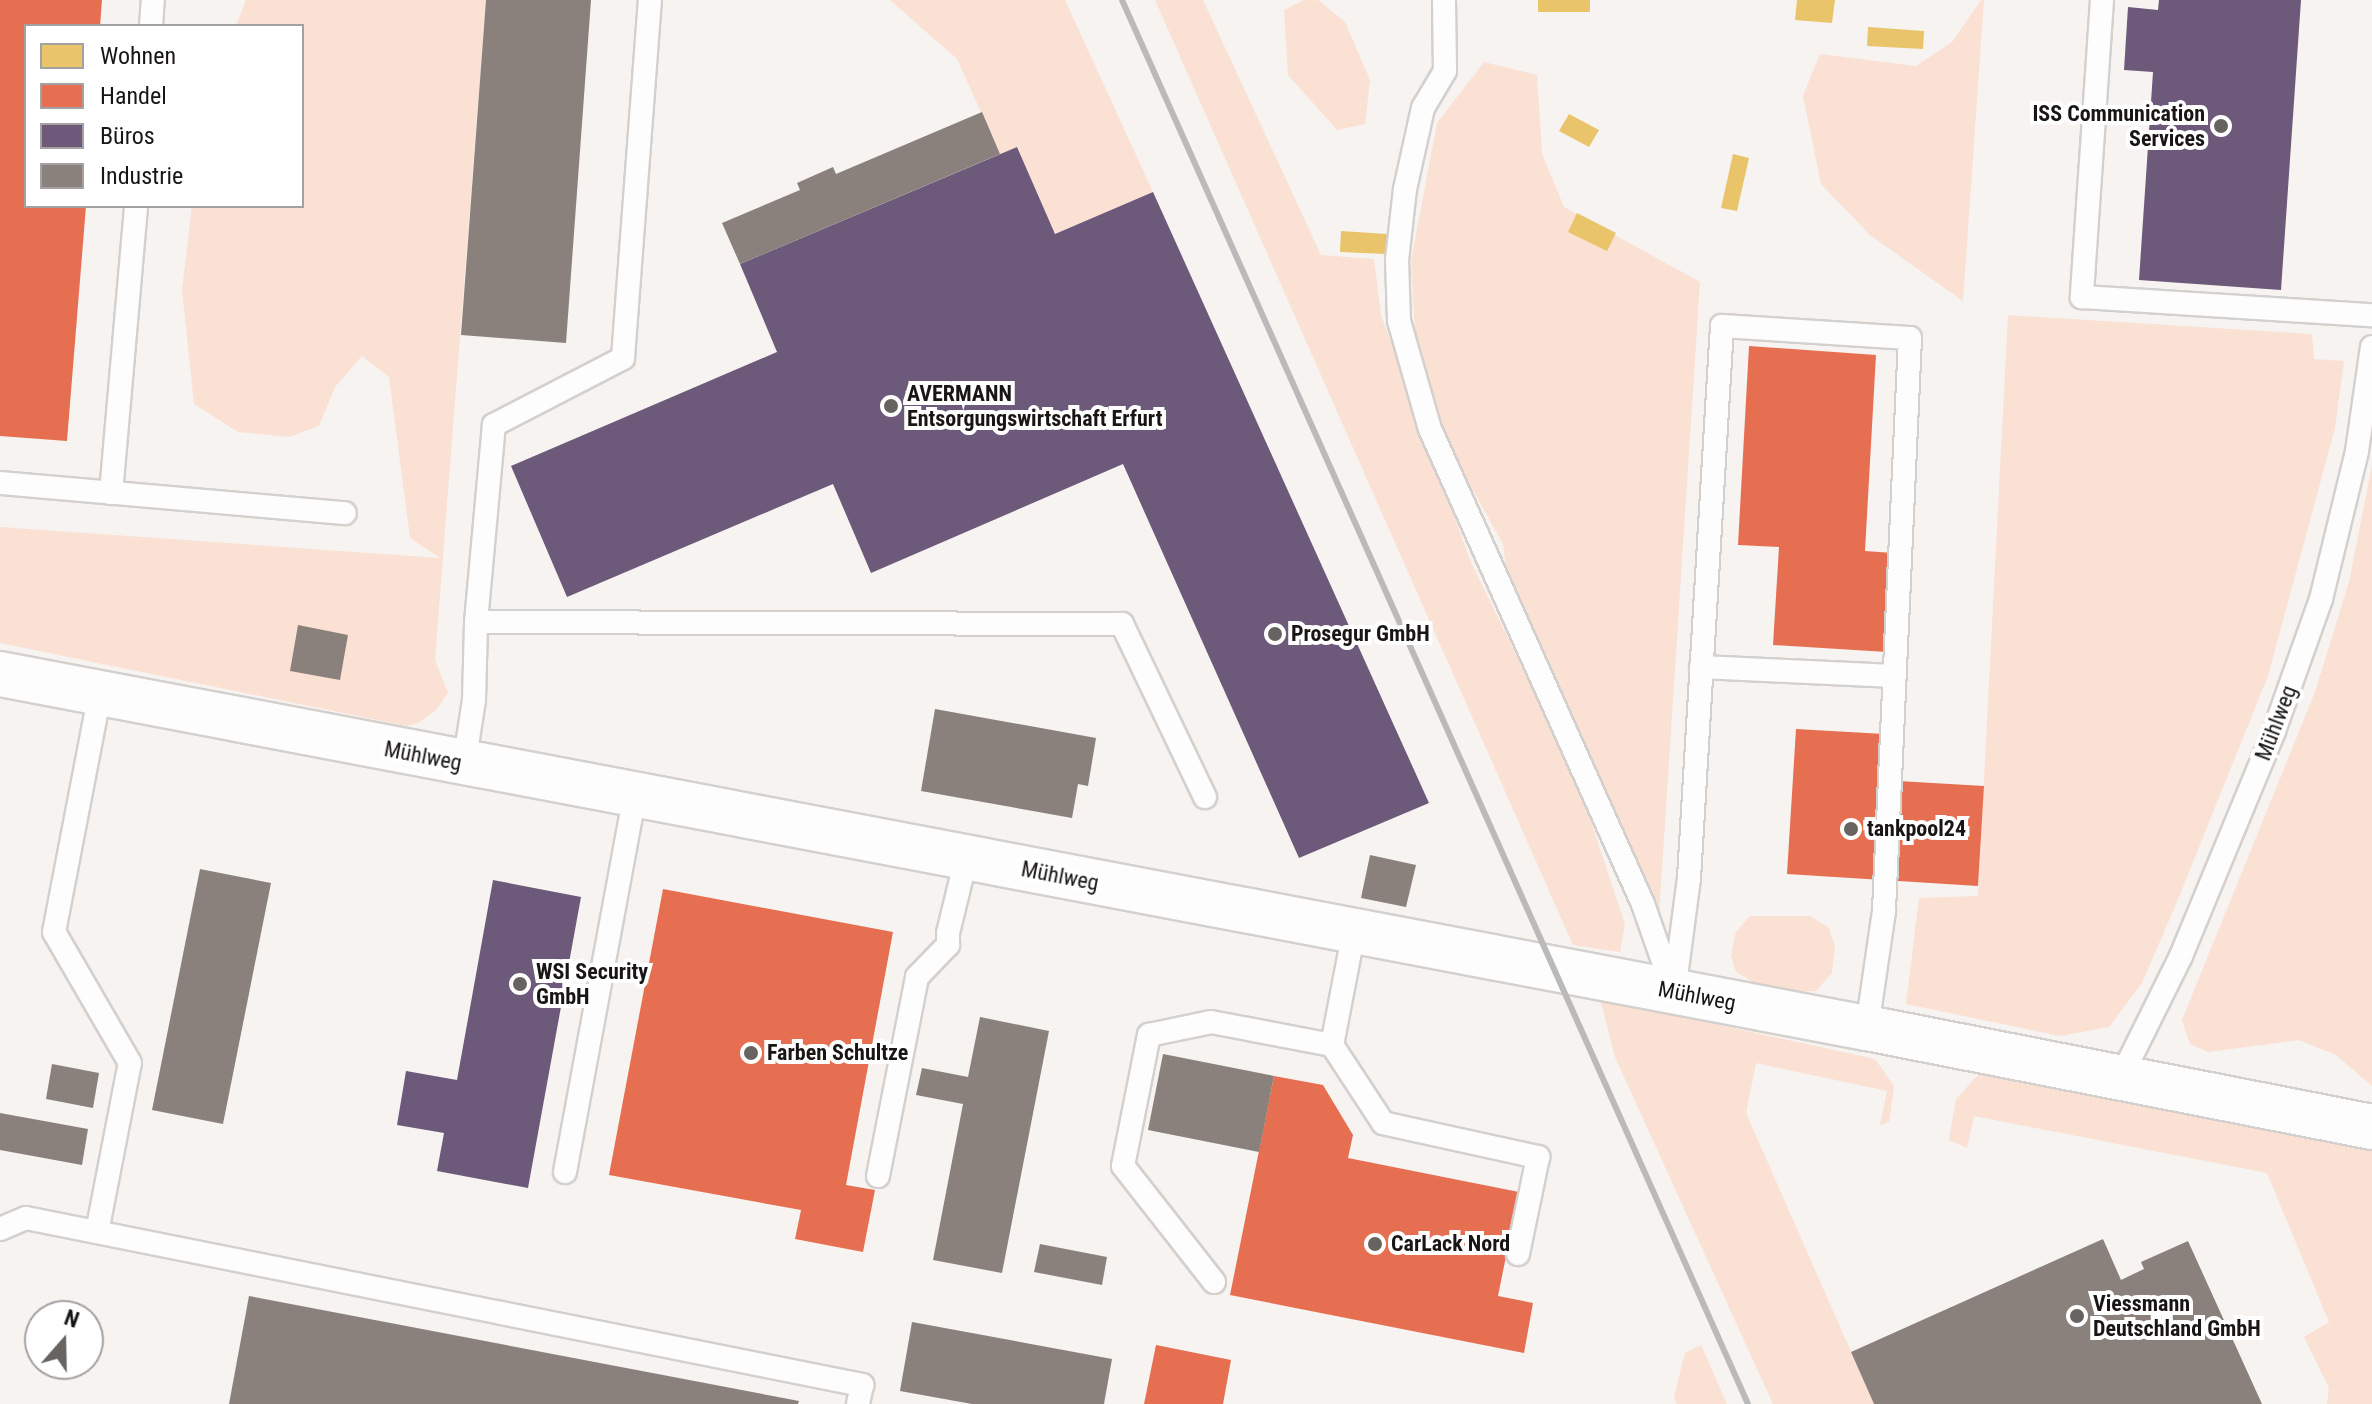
<!DOCTYPE html>
<html>
<head>
<meta charset="utf-8">
<style>
  body { margin:0 }
  #map { position:relative; width:2372px; height:1404px; overflow:hidden; background:#f6f3f1; font-family:"Roboto Condensed",sans-serif }
  div>[style] { position:absolute }
  [style*='--x'] { left:calc(var(--x)*1px); top:calc(var(--y)*1px); width:calc(var(--w)*1px); rotate:calc(var(--a)*1deg) }
  .green>* { inset:0; background:#fae1d3 }
  .homes>* { inset:0; background:#e9c46a }
  .shops>* { inset:0; background:#e76f51 }
  .offices>* { inset:0; background:#6d597a }
  .industry>* { inset:0; background:#8a817c }
  .roads { filter:drop-shadow(2px 0 #d3d0ce) drop-shadow(-2px 0 #d3d0ce) drop-shadow(0 2px #d3d0ce) drop-shadow(0 -2px #d3d0ce) }
  .lane>* { height:22px; margin:-11px; padding:0 11px; transform-origin:11px; border-radius:11px; background:#fefdfd }
  .street>* { height:44px; margin:-22px; padding:0 22px; transform-origin:22px; border-radius:22px; background:#fefdfd }
  .rail>* { height:6px; margin:-3px; padding:0 3px; transform-origin:3px; border-radius:3px; background:#bbbaba }
  .dots>* { width:22px; height:22px; translate:-50% -50%; box-sizing:border-box; border:4px solid #fff; border-radius:50% }
  span { translate:-50% -50%; white-space:nowrap; text-align:center; line-height:1.15; -webkit-text-stroke:8px #fff; paint-order:stroke }
  .poi-label { font-size:22px; color:#181514; font-weight:700 }
  .right { translate:-100% -50%; text-align:right }
  .left { translate:0 -50%; text-align:left }
  .street-label { font-size:22px; color:#181514 }
  .legend { position:absolute; left:24px; top:24px; width:280px; height:184px; box-sizing:border-box; background:#fff; border:2px solid #a3a1a1; margin:0; padding:10px 14px; list-style:none; font-size:24px; color:#181514 }
  .legend li { display:flex; align-items:center; gap:16px; height:40px }
  .legend b { width:40px; border:2px solid #a3a1a1 }
  .north { position:absolute; left:24px; top:1300px; width:80px; height:80px; box-sizing:border-box; background:#fff; border:2px solid #a3a1a1; border-radius:50%; rotate:20deg; font-size:22px; font-weight:700; line-height:32px; text-align:center; color:#181514 }
  .north::after { content:''; display:block; margin:auto; width:28px; height:36px; background:#666361; clip-path:polygon(50% 0,100% 100%,50% 72%,0 100%) }
</style>
</head>
<body>
<div id="map">
  <div class="green">
    <i style="clip-path:polygon(246px 0,486px 0,435px 660px,448px 693px,437px 709px,420px 722px,407px 726px,0 643px,0 527px,440px 558px,410px 538px,389px 377px,362px 356px,335px 387px,319px 426px,289px 437px,238px 432px,194px 404px,182px 290px,192px 206px,302px 206px,302px 26px,236px 26px)"></i>
    <i style="clip-path:polygon(890px 0,1065px 0,1153px 192px,1055px 234px,1017px 147px,1000px 154px,957px 59px)"></i>
    <i style="clip-path:polygon(1155px 0,1203px 0,1321px 255px,1374px 259px,1381px 315px,1470px 560px,1576px 777px,1625px 924px,1620px 952px,1573px 945px)"></i>
    <i style="clip-path:polygon(1304px 0,1318px 0,1345px 22px,1370px 80px,1365px 124px,1337px 130px,1288px 75px,1284px 10px)"></i>
    <i style="clip-path:polygon(1981px 0,1984px 0,1963px 301px,1870px 235px,1821px 184px,1803px 96px,1820px 54px,1916px 66px,1952px 42px)"></i>
    <i style="clip-path:polygon(1484px 62px,1537px 75px,1542px 154px,1564px 207px,1700px 282px,1659px 916px,1589px 757px,1509px 590px,1503px 544px,1455px 458px,1416px 352px,1411px 261px,1437px 123px)"></i>
    <i style="clip-path:polygon(2008px 315px,2312px 334px,2314px 359px,2344px 361px,2335px 428px,2268px 676px,2174px 909px,2142px 983px,2109px 1027px,2060px 1036px,1906px 1004px,1919px 898px,1978px 896px)"></i>
    <i style="clip-path:polygon(2372px 465px,2372px 1086px,2336px 1055px,2299px 1040px,2208px 1052px,2190px 1044px,2182px 1020px,2315px 692px,2349px 582px)"></i>
    <i style="clip-path:polygon(1750px 916px,1810px 916px,1829px 928px,1835px 947px,1832px 973px,1816px 991px,1798px 992px,1753px 982px,1736px 972px,1731px 956px,1736px 932px)"></i>
    <i style="clip-path:polygon(1600px 999px,1875px 1059px,1894px 1086px,1889px 1122px,1880px 1125px,1887px 1091px,1756px 1063px,1746px 1113px,1874px 1404px,1773px 1404px,1615px 1057px)"></i>
    <i style="clip-path:polygon(1980px 1073px,2372px 1147px,2372px 1404px,2327px 1404px,2329px 1388px,2304px 1337px,2329px 1322px,2267px 1173px,1974px 1116px,1967px 1148px,1949px 1140px,1956px 1099px)"></i>
    <i style="clip-path:polygon(1701px 1345px,1727px 1404px,1677px 1404px,1674px 1397px,1685px 1353px)"></i>
  </div>
  <div class="homes">
    <i style="clip-path:polygon(1538px 0,1590px 0,1590px 12px,1538px 12px)"></i>
    <i style="clip-path:polygon(1797px 0,1835px 0,1832px 23px,1795px 20px)"></i>
    <i style="clip-path:polygon(1868px 27px,1924px 31px,1923px 49px,1867px 46px)"></i>
    <i style="clip-path:polygon(1569px 114px,1599px 130px,1589px 147px,1559px 131px)"></i>
    <i style="clip-path:polygon(1733px 154px,1749px 158px,1737px 211px,1721px 208px)"></i>
    <i style="clip-path:polygon(1577px 213px,1616px 233px,1607px 251px,1568px 232px)"></i>
    <i style="clip-path:polygon(1341px 231px,1387px 234px,1386px 254px,1340px 252px)"></i>
  </div>
  <div class="shops">
    <i style="clip-path:polygon(0 0,102px 0,100px 26px,26px 26px,26px 206px,86px 206px,67px 441px,0 436px)"></i>
    <i style="clip-path:polygon(1749px 346px,1876px 355px,1865px 551px,1893px 553px,1887px 652px,1773px 645px,1779px 547px,1738px 545px)"></i>
    <i style="clip-path:polygon(1796px 729px,1884px 734px,1881px 780px,1984px 786px,1978px 886px,1787px 874px)"></i>
    <i style="clip-path:polygon(663px 889px,893px 932px,846px 1185px,875px 1190px,863px 1252px,795px 1239px,801px 1210px,609px 1175px)"></i>
    <i style="clip-path:polygon(1274px 1076px,1323px 1085px,1353px 1135px,1348px 1158px,1519px 1192px,1498px 1296px,1533px 1303px,1524px 1353px,1230px 1295px)"></i>
    <i style="clip-path:polygon(1156px 1345px,1231px 1360px,1223px 1404px,1144px 1404px)"></i>
  </div>
  <div class="offices">
    <i style="clip-path:polygon(2159px 0,2301px 0,2281px 290px,2139px 280px,2153px 72px,2124px 70px,2128px 7px,2158px 10px)"></i>
    <i style="clip-path:polygon(1017px 147px,1055px 234px,1153px 192px,1429px 803px,1299px 858px,1123px 464px,871px 573px,833px 484px,567px 597px,511px 466px,777px 352px,740px 264px)"></i>
    <i style="clip-path:polygon(493px 880px,581px 897px,528px 1188px,437px 1171px,444px 1133px,397px 1125px,406px 1071px,457px 1080px)"></i>
  </div>
  <div class="industry">
    <i style="clip-path:polygon(486px 0,591px 0,566px 343px,461px 335px)"></i>
    <i style="clip-path:polygon(982px 112px,1000px 154px,740px 264px,722px 223px,800px 190px,797px 183px,833px 167px,836px 174px)"></i>
    <i style="clip-path:polygon(298px 625px,348px 635px,340px 680px,290px 671px)"></i>
    <i style="clip-path:polygon(935px 709px,1096px 738px,1088px 786px,1078px 784px,1072px 818px,921px 791px)"></i>
    <i style="clip-path:polygon(1370px 855px,1416px 865px,1406px 907px,1361px 898px)"></i>
    <i style="clip-path:polygon(200px 869px,271px 883px,223px 1124px,152px 1110px)"></i>
    <i style="clip-path:polygon(980px 1017px,1049px 1031px,1002px 1273px,933px 1260px,963px 1104px,916px 1095px,922px 1068px,968px 1077px)"></i>
    <i style="clip-path:polygon(1163px 1054px,1274px 1076px,1259px 1152px,1148px 1130px)"></i>
    <i style="clip-path:polygon(52px 1064px,99px 1073px,93px 1108px,46px 1099px)"></i>
    <i style="clip-path:polygon(0 1113px,88px 1129px,82px 1165px,0 1150px)"></i>
    <i style="clip-path:polygon(2103px 1239px,2121px 1280px,2144px 1269px,2141px 1262px,2188px 1241px,2262px 1404px,1874px 1404px,1851px 1352px)"></i>
    <i style="clip-path:polygon(1040px 1244px,1107px 1257px,1102px 1285px,1034px 1272px)"></i>
    <i style="clip-path:polygon(249px 1296px,799px 1401px,798px 1404px,229px 1404px)"></i>
    <i style="clip-path:polygon(912px 1322px,1112px 1359px,1104px 1404px,972px 1404px,900px 1391px)"></i>
  </div>
  <div class="roads">
    <div class="lane">
      <i style="--x:1444;--y:0;--w:71;--a:89.2"></i>
      <i style="--x:1445;--y:71;--w:43;--a:120.7"></i>
      <i style="--x:1423;--y:108;--w:83;--a:102.5"></i>
      <i style="--x:1405;--y:189;--w:71;--a:96.4"></i>
      <i style="--x:1397;--y:260;--w:61;--a:88.1"></i>
      <i style="--x:1399;--y:321;--w:112;--a:74"></i>
      <i style="--x:1430;--y:429;--w:521;--a:65.85"></i>
      <i style="--x:1643;--y:904;--w:88;--a:70.7"></i>
      <i style="--x:2102;--y:0;--w:298;--a:93.9"></i>
      <i style="--x:2082;--y:297;--w:291;--a:3.6"></i>
      <i style="--x:151;--y:26;--w:26;--a:-86"></i>
      <i style="--x:0;--y:483;--w:346;--a:5"></i>
      <i style="--x:111;--y:493;--w:288;--a:-85"></i>
      <i style="--x:476;--y:622;--w:646;--a:0.18"></i>
      <i style="--x:1122;--y:624;--w:192;--a:64.4"></i>
      <i style="--x:1701;--y:667;--w:193;--a:2.7"></i>
      <i style="--x:464;--y:764;--w:65;--a:-81.1"></i>
      <i style="--x:474;--y:700;--w:78;--a:-88.5"></i>
      <i style="--x:476;--y:622;--w:198;--a:-84.8"></i>
      <i style="--x:494;--y:425;--w:145;--a:-27.4"></i>
      <i style="--x:623;--y:358;--w:359;--a:-85.7"></i>
      <i style="--x:1354;--y:931;--w:116;--a:100.9"></i>
      <i style="--x:1332;--y:1045;--w:93;--a:56.8"></i>
      <i style="--x:1383;--y:1123;--w:159;--a:12.4"></i>
      <i style="--x:1538;--y:1157;--w:99;--a:101.7"></i>
      <i style="--x:1674;--y:992;--w:115;--a:-82.5"></i>
      <i style="--x:1689;--y:878;--w:553;--a:-86.58"></i>
      <i style="--x:1722;--y:326;--w:188;--a:3.7"></i>
      <i style="--x:1910;--y:338;--w:574;--a:92.6"></i>
      <i style="--x:1884;--y:911;--w:118;--a:98.3"></i>
      <i style="--x:2120;--y:1079;--w:137;--a:-63.6"></i>
      <i style="--x:2181;--y:956;--w:243;--a:-67.5"></i>
      <i style="--x:2274;--y:731;--w:140;--a:-70.4"></i>
      <i style="--x:2321;--y:599;--w:152;--a:-76.3"></i>
      <i style="--x:2357;--y:451;--w:105;--a:-81.8"></i>
      <i style="--x:565;--y:1172;--w:382;--a:-79.5"></i>
      <i style="--x:878;--y:1176;--w:203;--a:-78.9"></i>
      <i style="--x:917;--y:977;--w:45;--a:-45.9"></i>
      <i style="--x:948;--y:945;--w:12;--a:-90"></i>
      <i style="--x:948;--y:933;--w:76;--a:-76.3"></i>
      <i style="--x:0;--y:1229;--w:28;--a:-23"></i>
      <i style="--x:26;--y:1218;--w:853;--a:11.3"></i>
      <i style="--x:862;--y:1385;--w:19;--a:102"></i>
      <i style="--x:97;--y:1232;--w:172;--a:-79"></i>
      <i style="--x:130;--y:1063;--w:151;--a:-120.1"></i>
      <i style="--x:54;--y:932;--w:243;--a:-79.1"></i>
      <i style="--x:1214;--y:1282;--w:147;--a:-128.1"></i>
      <i style="--x:1123;--y:1166;--w:134;--a:-78.8"></i>
      <i style="--x:1149;--y:1035;--w:63;--a:-11.8"></i>
      <i style="--x:1211;--y:1022;--w:123;--a:10.8"></i>
    </div>
    <div class="street">
      <i style="--x:0;--y:674;--w:1900;--a:10.74"></i>
      <i style="--x:1867;--y:1028;--w:515;--a:11.09"></i>
    </div>
  </div>
  <div class="rail">
    <i style="--x:1122;--y:0;--w:1537;--a:65.97"></i>
  </div>
  <div class="dots">
    <i style="left:2221px;top:126px;background:#666361"></i>
    <i style="left:891px;top:406px;background:#666361"></i>
    <i style="left:1275px;top:634px;background:#666361"></i>
    <i style="left:1851px;top:829px;background:#666361"></i>
    <i style="left:520px;top:984px;background:#666361"></i>
    <i style="left:751px;top:1053px;background:#666361"></i>
    <i style="left:1375px;top:1244px;background:#666361"></i>
    <i style="left:2077px;top:1316px;background:#666361"></i>
  </div>
  <div class="poi-label">
    <span class="right" style="left:2205px;top:126px">ISS Communication<br>Services</span>
    <span class="left" style="left:907px;top:406px">AVERMANN<br>Entsorgungswirtschaft Erfurt</span>
    <span class="left" style="left:1291px;top:634px">Prosegur GmbH</span>
    <span class="left" style="left:1867px;top:829px">tankpool24</span>
    <span class="left" style="left:536px;top:984px">WSI Security<br>GmbH</span>
    <span class="left" style="left:767px;top:1053px">Farben Schultze</span>
    <span class="left" style="left:1391px;top:1244px">CarLack Nord</span>
    <span class="left" style="left:2093px;top:1316px">Viessmann<br>Deutschland GmbH</span>
  </div>
  <div class="street-label">
    <span style="left:2276px;top:723px;rotate:-69deg">Mühlweg</span>
    <span style="left:423px;top:756px;rotate:11deg">Mühlweg</span>
    <span style="left:1060px;top:876px;rotate:11deg">Mühlweg</span>
    <span style="left:1697px;top:996px;rotate:11deg">Mühlweg</span>
  </div>
  <ul class="legend">
  <li><b style="height:22px;background:#e9c46a"></b>Wohnen</li>
  <li><b style="height:22px;background:#e76f51"></b>Handel</li>
  <li><b style="height:22px;background:#6d597a"></b>Büros</li>
  <li><b style="height:22px;background:#8a817c"></b>Industrie</li>
  </ul>
  <div class="north">N</div>
</div>
</body>
</html>
